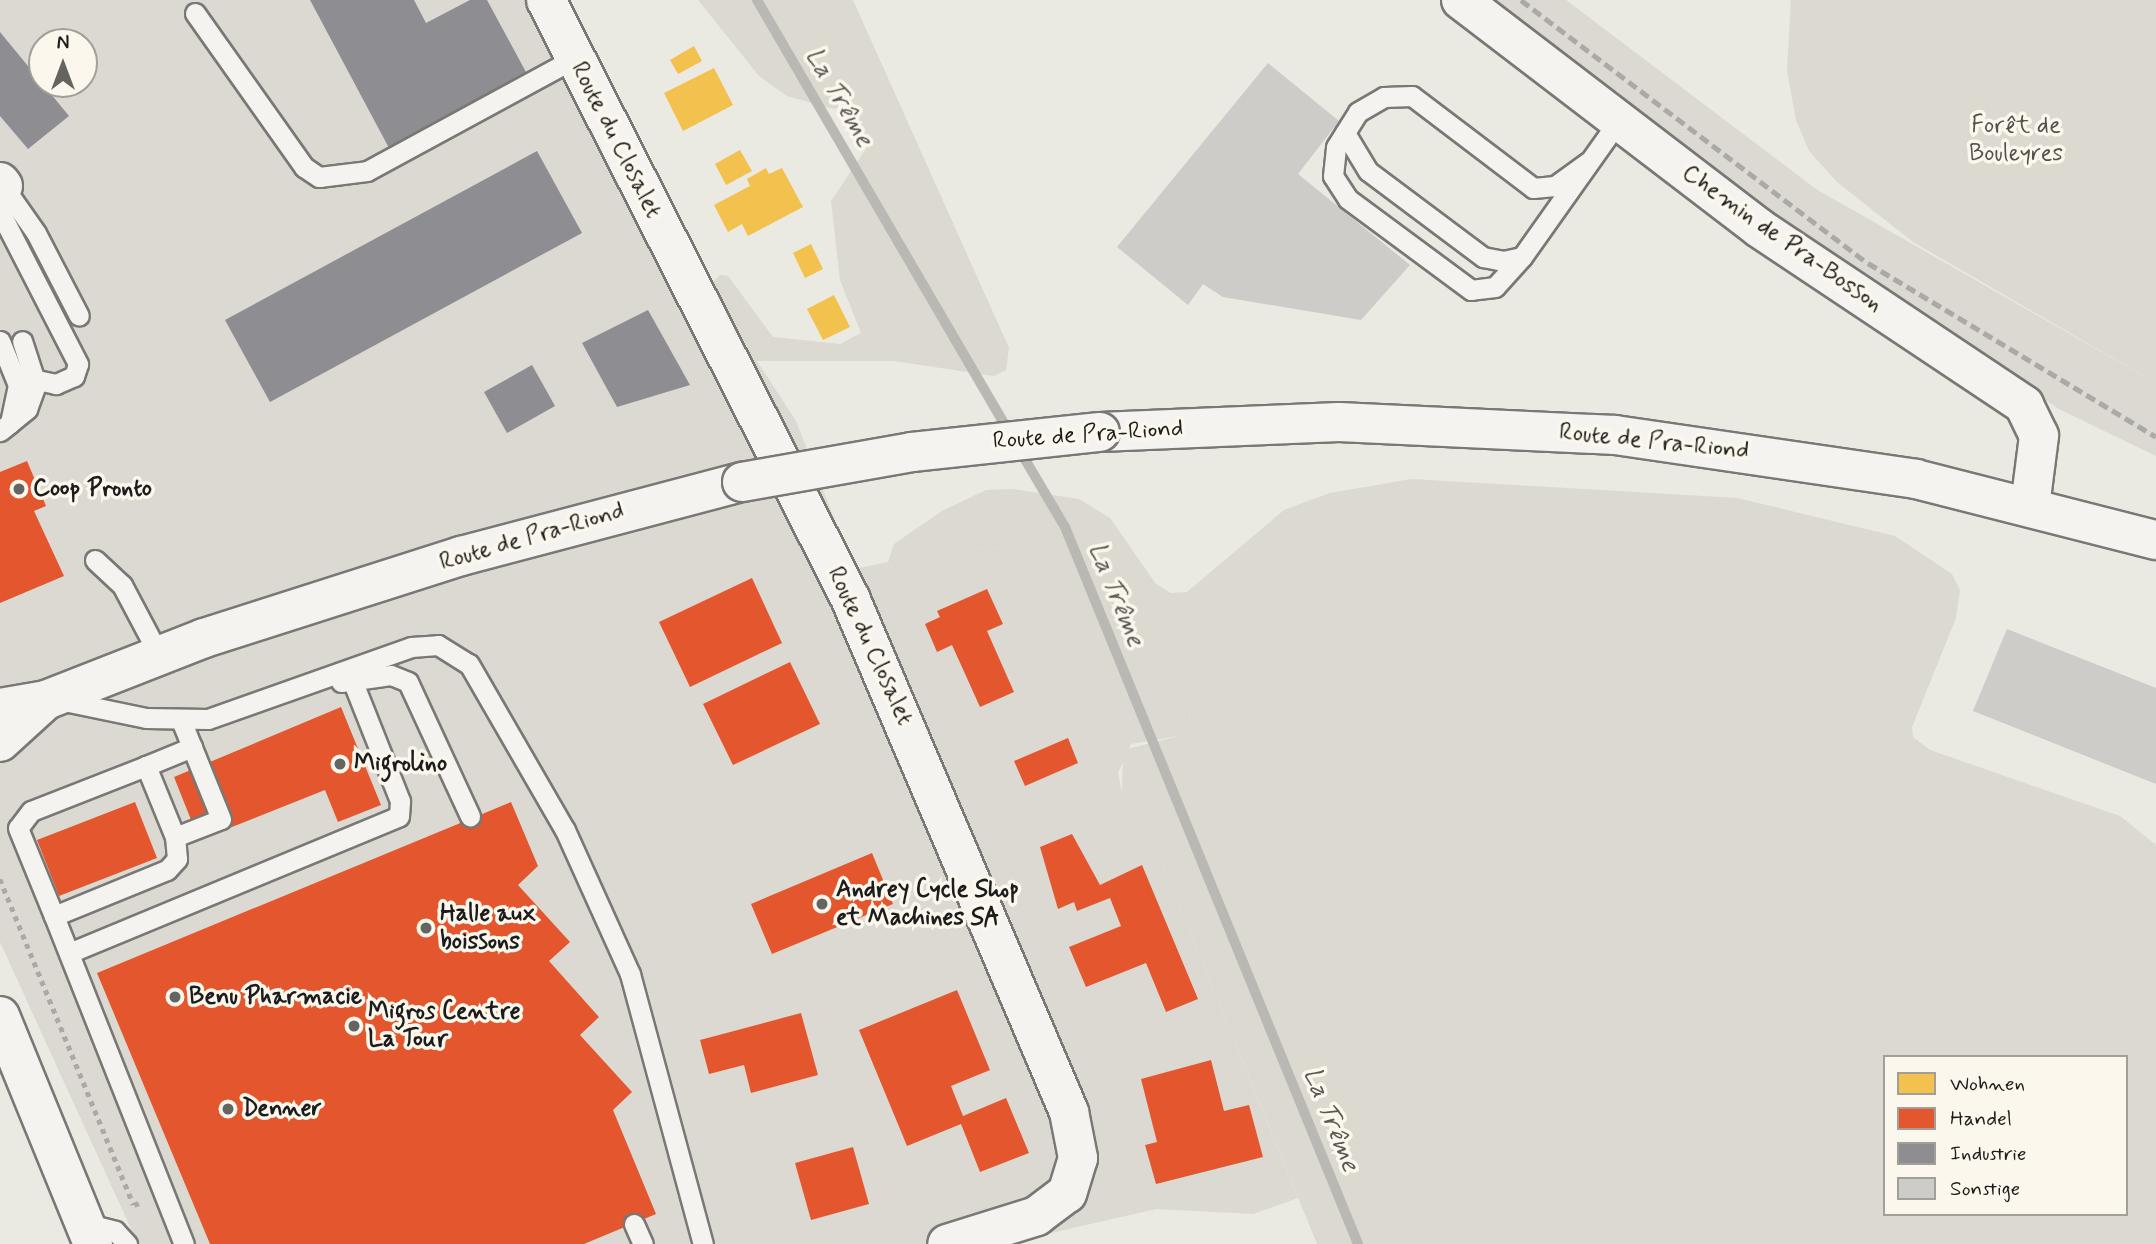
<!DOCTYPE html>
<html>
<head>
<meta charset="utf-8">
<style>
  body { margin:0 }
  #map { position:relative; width:2156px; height:1244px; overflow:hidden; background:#eae9e2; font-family:Mynerve,sans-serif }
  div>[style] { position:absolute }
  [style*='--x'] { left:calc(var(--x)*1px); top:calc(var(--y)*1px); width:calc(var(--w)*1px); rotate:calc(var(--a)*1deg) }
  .built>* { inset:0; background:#dbd9d1 }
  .green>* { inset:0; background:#dbd9d0 }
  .homes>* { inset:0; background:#f2c14e }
  .shops>* { inset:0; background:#e4572e }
  .industry>* { inset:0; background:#8d8d92 }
  .stream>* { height:10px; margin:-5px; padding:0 5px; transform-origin:5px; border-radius:5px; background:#bab8b2 }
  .building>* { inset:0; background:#cdccc8 }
  .path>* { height:4.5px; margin-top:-2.25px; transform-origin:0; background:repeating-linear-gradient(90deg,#aaa9a6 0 5px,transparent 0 10px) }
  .roads { filter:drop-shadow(2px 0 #797875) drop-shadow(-2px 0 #797875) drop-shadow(0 2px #797875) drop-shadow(0 -2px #797875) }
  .service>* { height:19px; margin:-9.5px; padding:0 9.5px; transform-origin:9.5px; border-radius:9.5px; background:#f4f3ef }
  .minor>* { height:38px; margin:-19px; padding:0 19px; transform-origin:19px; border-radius:19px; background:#f4f3ef }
  .secondary>* { height:38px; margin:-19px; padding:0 19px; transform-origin:19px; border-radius:19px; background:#f4f3ef }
  .rail>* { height:5px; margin-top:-2.5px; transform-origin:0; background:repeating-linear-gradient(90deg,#aaa9a6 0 10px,transparent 0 15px) }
  .bridges { filter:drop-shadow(2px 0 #797875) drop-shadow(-2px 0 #797875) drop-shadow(0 2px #797875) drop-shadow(0 -2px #797875) }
  .secondary-bridge>* { height:38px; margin:-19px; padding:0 19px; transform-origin:19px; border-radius:19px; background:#f4f3ef }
  .dots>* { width:19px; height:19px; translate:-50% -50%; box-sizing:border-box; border:4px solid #fbf7ec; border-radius:50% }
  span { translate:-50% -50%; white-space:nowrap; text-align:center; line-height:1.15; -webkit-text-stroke:7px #fbf7ec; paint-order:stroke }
  .park-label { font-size:24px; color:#51514e }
  .street-label { font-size:24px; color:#1c1c1c }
  .poi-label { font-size:24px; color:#1c1c1c; font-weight:700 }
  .left { translate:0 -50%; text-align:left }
  .water-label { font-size:26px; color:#5a5956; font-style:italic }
  .legend { position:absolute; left:1883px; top:1055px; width:245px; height:161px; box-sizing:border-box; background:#fbf7ec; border:2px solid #a29f99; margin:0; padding:9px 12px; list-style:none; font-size:21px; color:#1c1c1c }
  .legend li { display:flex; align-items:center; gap:14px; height:35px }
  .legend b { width:35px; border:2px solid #a29f99 }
  .north { position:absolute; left:28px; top:28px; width:70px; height:70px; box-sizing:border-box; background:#fbf7ec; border:2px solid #a29f99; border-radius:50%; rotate:0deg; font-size:19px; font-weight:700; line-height:28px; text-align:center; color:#1c1c1c }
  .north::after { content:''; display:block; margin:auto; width:24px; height:32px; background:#646461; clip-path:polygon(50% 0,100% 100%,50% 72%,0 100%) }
</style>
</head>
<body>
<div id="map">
  <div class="built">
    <i style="clip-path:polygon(evenodd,0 0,559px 0,713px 281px,739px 348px,757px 361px,796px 421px,854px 569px,888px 562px,893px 570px,911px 573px,974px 547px,1004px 549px,1019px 565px,1021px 598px,1076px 722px,1151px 681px,1180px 686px,1190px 705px,1189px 725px,1179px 736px,1131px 744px,1118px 773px,1122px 792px,1147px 826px,1298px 1198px,1253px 1214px,1156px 1209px,1003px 1244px,138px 1244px,0 942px,0 0,42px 42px,84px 42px,84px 84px,42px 84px,42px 42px)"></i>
    <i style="clip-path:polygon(1494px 0,1566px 0,1816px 189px,2156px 383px,2156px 456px,2059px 409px,1776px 221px)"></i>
  </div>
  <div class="green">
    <i style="clip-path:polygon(698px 0,853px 0,1009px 348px,1006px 370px,994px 376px,894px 361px,757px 361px,739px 348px,711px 284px,720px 275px,728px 276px,773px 337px,840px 344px,861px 333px,840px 280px,831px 201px,867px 147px,864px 132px,841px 111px,787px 96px,759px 76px)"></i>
    <i style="clip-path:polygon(1791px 0,2156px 0,2156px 383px,1913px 242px,1837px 182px,1809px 151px,1796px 120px,1787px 71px)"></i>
    <i style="clip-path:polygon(evenodd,1412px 479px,1737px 498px,1895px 536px,1952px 574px,1960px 590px,1956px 618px,1912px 727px,1913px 737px,1930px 750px,2120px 816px,2156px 845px,2156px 1244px,1317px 1244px,1147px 826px,1122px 792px,1123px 750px,1179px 736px,1189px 725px,1190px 705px,1180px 686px,1151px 681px,1076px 723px,1052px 719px,1037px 708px,1021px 665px,1019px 565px,1004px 549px,974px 547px,911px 573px,893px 570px,888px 562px,894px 544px,942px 511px,986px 490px,1012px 489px,1079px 499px,1110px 518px,1156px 584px,1171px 593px,1187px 592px,1284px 510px,1330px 493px,1412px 479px,1885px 1057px,2126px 1057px,2126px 1214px,1885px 1214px,1885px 1057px)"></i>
  </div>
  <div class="homes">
    <i style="clip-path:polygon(694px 46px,702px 61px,678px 74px,670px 60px)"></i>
    <i style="clip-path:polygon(714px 68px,733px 105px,683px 131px,664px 93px)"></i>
    <i style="clip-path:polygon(740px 150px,752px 171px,726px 185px,715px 164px)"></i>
    <i style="clip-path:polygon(766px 168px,769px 174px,782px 168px,803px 207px,748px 236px,742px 224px,728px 232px,714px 205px,750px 186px,747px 179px)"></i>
    <i style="clip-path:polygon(811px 244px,823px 269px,805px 278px,793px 253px)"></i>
    <i style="clip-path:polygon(834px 295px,850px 327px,823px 340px,807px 309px)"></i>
  </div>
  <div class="shops">
    <i style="clip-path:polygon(27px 461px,46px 506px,34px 511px,64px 576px,0 603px,0 472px)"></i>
    <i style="clip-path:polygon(752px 578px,782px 643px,690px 687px,659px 622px)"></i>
    <i style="clip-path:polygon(987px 589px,1003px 624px,987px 631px,1014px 692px,980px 707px,952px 645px,937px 652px,925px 624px,940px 617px,937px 611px)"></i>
    <i style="clip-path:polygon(790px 662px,820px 724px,733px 765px,703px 704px)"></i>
    <i style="clip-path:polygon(341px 707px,381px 805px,338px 822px,325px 790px,199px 840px,174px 777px)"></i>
    <i style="clip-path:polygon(1068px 738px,1078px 763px,1025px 786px,1014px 761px)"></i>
    <i style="clip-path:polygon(135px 802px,157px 858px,59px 896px,37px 840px)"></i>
    <i style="clip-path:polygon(511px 802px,538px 866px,518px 885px,570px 942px,549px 961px,599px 1017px,580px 1035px,632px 1092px,613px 1110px,656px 1214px,584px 1244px,210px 1244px,97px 973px)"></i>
    <i style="clip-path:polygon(1072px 834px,1100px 885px,1142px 865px,1198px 999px,1166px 1012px,1146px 963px,1086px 987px,1069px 947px,1121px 926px,1110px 898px,1077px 911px,1074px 902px,1058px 909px,1040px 847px)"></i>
    <i style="clip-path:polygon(872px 853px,893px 904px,772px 954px,751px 904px)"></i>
    <i style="clip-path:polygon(957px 990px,990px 1070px,951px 1086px,963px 1116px,1006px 1098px,1029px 1153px,980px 1172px,961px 1124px,907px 1146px,859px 1030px)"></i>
    <i style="clip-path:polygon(801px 1013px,818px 1075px,751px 1093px,744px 1065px,709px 1074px,700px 1040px)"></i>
    <i style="clip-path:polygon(1211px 1060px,1224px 1111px,1249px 1105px,1263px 1157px,1156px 1184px,1145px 1145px,1157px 1142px,1141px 1079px)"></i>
    <i style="clip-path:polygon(853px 1147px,869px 1204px,811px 1220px,795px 1163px)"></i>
  </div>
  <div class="industry">
    <i style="clip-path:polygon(310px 0,414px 0,426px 23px,470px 0,487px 0,527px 74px,389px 148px)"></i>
    <i style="clip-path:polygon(0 32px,69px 116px,28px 149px,0 116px)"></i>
    <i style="clip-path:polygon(537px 151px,582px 233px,270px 402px,225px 320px)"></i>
    <i style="clip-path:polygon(648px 310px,690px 385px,617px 407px,582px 343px)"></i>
    <i style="clip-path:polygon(532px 365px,555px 406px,507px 433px,484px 392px)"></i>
  </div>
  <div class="stream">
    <i style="--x:757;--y:0;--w:500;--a:59.74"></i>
    <i style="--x:1020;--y:451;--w:88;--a:59.4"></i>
    <i style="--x:1065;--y:527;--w:775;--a:67.77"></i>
  </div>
  <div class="building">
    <i style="clip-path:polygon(1268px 63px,1339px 121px,1298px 174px,1410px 265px,1361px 320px,1223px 297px,1203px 284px,1188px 305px,1117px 247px)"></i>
    <i style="clip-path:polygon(2007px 629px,2156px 688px,2156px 784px,1973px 711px)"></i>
  </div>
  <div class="path">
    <i style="--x:0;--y:879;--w:352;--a:67.7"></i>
    <i style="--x:134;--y:1205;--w:8;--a:-23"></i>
  </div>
  <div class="roads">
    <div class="service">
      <i style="--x:195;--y:13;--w:189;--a:54.7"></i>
      <i style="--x:304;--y:167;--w:18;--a:34"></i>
      <i style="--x:319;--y:177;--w:48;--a:-7.1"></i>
      <i style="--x:367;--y:171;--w:237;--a:-28.5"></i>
      <i style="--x:1345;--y:133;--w:44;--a:58.8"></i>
      <i style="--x:1368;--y:171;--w:144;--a:36.8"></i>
      <i style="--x:1483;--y:257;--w:20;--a:11"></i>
      <i style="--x:1503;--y:261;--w:19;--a:-12"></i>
      <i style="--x:1522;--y:257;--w:168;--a:-54.7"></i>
      <i style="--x:3;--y:186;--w:57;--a:54.9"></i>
      <i style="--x:36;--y:233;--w:93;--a:62.6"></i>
      <i style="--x:0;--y:212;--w:171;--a:62.8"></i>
      <i style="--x:78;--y:364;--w:13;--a:108"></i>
      <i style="--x:74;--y:376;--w:20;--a:156"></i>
      <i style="--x:56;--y:384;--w:40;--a:-168"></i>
      <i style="--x:1522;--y:257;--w:40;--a:132"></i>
      <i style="--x:1495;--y:287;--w:24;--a:173"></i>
      <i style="--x:1471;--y:290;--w:153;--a:-143.5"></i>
      <i style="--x:1348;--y:199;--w:27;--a:-123"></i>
      <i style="--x:1333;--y:176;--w:29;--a:-84"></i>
      <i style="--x:1336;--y:147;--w:41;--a:-57.8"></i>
      <i style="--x:1358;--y:112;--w:30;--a:-30"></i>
      <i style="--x:1384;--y:97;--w:28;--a:-2"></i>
      <i style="--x:1412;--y:96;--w:152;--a:37.2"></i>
      <i style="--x:1533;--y:188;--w:22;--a:-5"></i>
      <i style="--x:1555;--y:186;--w:41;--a:-36"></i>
      <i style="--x:0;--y:341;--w:48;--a:67.8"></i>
      <i style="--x:18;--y:385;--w:39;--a:102"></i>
      <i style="--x:10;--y:423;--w:13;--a:141"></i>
      <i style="--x:11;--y:422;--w:21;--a:-39"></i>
      <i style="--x:27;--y:409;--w:27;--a:-70"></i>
      <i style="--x:36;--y:384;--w:45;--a:-108"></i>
      <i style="--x:95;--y:560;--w:37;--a:43"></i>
      <i style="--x:122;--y:585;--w:79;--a:62.1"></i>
      <i style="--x:341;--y:682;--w:50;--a:-8"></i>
      <i style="--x:391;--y:675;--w:18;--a:22"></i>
      <i style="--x:408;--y:682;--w:148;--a:65.2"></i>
      <i style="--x:59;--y:700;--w:89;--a:11.7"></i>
      <i style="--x:146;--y:718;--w:62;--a:0.9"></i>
      <i style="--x:208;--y:719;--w:215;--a:-19.5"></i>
      <i style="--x:411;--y:647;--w:27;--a:-4"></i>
      <i style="--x:438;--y:645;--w:36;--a:32"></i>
      <i style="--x:469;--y:664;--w:192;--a:60"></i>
      <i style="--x:565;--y:830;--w:158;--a:65.7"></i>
      <i style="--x:630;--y:974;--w:280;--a:74.9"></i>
      <i style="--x:146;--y:766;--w:50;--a:-22.4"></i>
      <i style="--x:175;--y:837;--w:77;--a:-112.2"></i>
      <i style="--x:146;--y:766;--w:123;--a:158.6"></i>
      <i style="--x:31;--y:811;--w:21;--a:127"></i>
      <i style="--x:18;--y:828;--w:95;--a:67.8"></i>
      <i style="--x:54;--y:916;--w:122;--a:-22.2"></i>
      <i style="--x:167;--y:870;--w:15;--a:-48"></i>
      <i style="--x:177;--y:859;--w:22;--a:-95"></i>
      <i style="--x:175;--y:837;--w:49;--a:-21.4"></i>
      <i style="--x:221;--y:819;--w:107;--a:-112"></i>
      <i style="--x:54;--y:916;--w:353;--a:68.4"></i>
      <i style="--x:69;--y:953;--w:357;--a:-22.5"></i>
      <i style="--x:399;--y:816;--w:15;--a:-86"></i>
      <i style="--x:400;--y:801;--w:128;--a:-111.6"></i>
      <i style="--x:84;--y:1223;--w:32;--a:14"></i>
      <i style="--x:115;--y:1231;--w:18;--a:47"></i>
      <i style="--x:634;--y:1224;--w:22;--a:66"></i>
    </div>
    <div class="minor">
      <i style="--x:546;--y:0;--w:671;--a:63.05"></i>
      <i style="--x:850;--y:598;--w:559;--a:66.92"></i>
      <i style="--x:1069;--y:1112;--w:47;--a:78.9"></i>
      <i style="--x:1078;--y:1158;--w:37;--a:107"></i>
      <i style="--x:1067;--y:1193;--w:38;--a:143"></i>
      <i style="--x:1037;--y:1216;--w:94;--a:162.7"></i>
      <i style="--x:1461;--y:0;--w:375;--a:37.4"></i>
      <i style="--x:1759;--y:228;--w:319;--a:33.7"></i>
      <i style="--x:2024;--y:405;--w:34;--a:64"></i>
      <i style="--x:2039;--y:436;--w:71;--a:97.3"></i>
      <i style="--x:0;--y:182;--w:5;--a:53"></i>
    </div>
    <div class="secondary">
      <i style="--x:1100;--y:432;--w:239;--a:-2.4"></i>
      <i style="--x:1339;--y:422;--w:276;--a:2.7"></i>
      <i style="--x:1615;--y:435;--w:304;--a:8.3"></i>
      <i style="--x:1916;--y:479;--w:248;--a:14.3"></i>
      <i style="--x:0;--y:708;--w:47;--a:-9.9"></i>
      <i style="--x:46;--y:700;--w:170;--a:-21.4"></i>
      <i style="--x:204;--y:638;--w:270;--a:-17.7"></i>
      <i style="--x:461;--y:556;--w:291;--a:-14.8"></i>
      <i style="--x:0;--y:742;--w:62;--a:-42.4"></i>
      <i style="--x:0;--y:1016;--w:246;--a:67.8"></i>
    </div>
  </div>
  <div class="rail">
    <i style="--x:1521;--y:0;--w:435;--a:37.2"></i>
    <i style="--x:1868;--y:263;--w:336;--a:31.1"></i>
  </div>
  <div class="bridges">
    <div class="secondary-bridge">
      <i style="--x:742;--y:482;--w:173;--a:-10"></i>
      <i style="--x:912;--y:452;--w:189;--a:-6.1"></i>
    </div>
  </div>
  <div class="dots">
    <i style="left:19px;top:489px;background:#646461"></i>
    <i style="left:340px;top:764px;background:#646461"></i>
    <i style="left:822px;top:904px;background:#646461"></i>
    <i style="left:426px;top:928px;background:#646461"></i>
    <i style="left:175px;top:997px;background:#646461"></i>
    <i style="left:354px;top:1026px;background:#646461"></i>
    <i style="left:228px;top:1109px;background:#646461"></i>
  </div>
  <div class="park-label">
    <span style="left:2016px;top:140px">Forêt de<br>Bouleyres</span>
  </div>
  <div class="street-label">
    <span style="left:616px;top:140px;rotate:63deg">Route du Closalet</span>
    <span style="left:1782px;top:239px;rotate:35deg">Chemin de Pra-Bosson</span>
    <span style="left:1088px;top:435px;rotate:-4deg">Route de Pra-Riond</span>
    <span style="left:1654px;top:442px;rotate:6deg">Route de Pra-Riond</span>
    <span style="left:532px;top:537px;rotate:-16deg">Route de Pra-Riond</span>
    <span style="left:870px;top:646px;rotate:65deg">Route du Closalet</span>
  </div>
  <div class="poi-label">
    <span class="left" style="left:33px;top:489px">Coop Pronto</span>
    <span class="left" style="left:354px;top:764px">Migrolino</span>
    <span class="left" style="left:836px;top:904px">Andrey Cycle Shop<br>et Machines SA</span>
    <span class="left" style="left:440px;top:928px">Halle aux<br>boissons</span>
    <span class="left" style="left:189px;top:997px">Benu Pharmacie</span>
    <span class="left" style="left:368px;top:1026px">Migros Centre<br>La Tour</span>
    <span class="left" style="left:242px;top:1109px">Denner</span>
  </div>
  <div class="water-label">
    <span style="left:838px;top:98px;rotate:60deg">La Trême</span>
    <span style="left:1115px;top:595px;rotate:68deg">La Trême</span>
    <span style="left:1330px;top:1120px;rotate:68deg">La Trême</span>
  </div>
  <ul class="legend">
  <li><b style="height:19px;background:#f2c14e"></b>Wohnen</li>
  <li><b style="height:19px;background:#e4572e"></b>Handel</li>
  <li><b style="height:19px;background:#8d8d92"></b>Industrie</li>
  <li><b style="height:19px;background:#cdccc8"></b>Sonstige</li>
  </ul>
  <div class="north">N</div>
</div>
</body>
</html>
